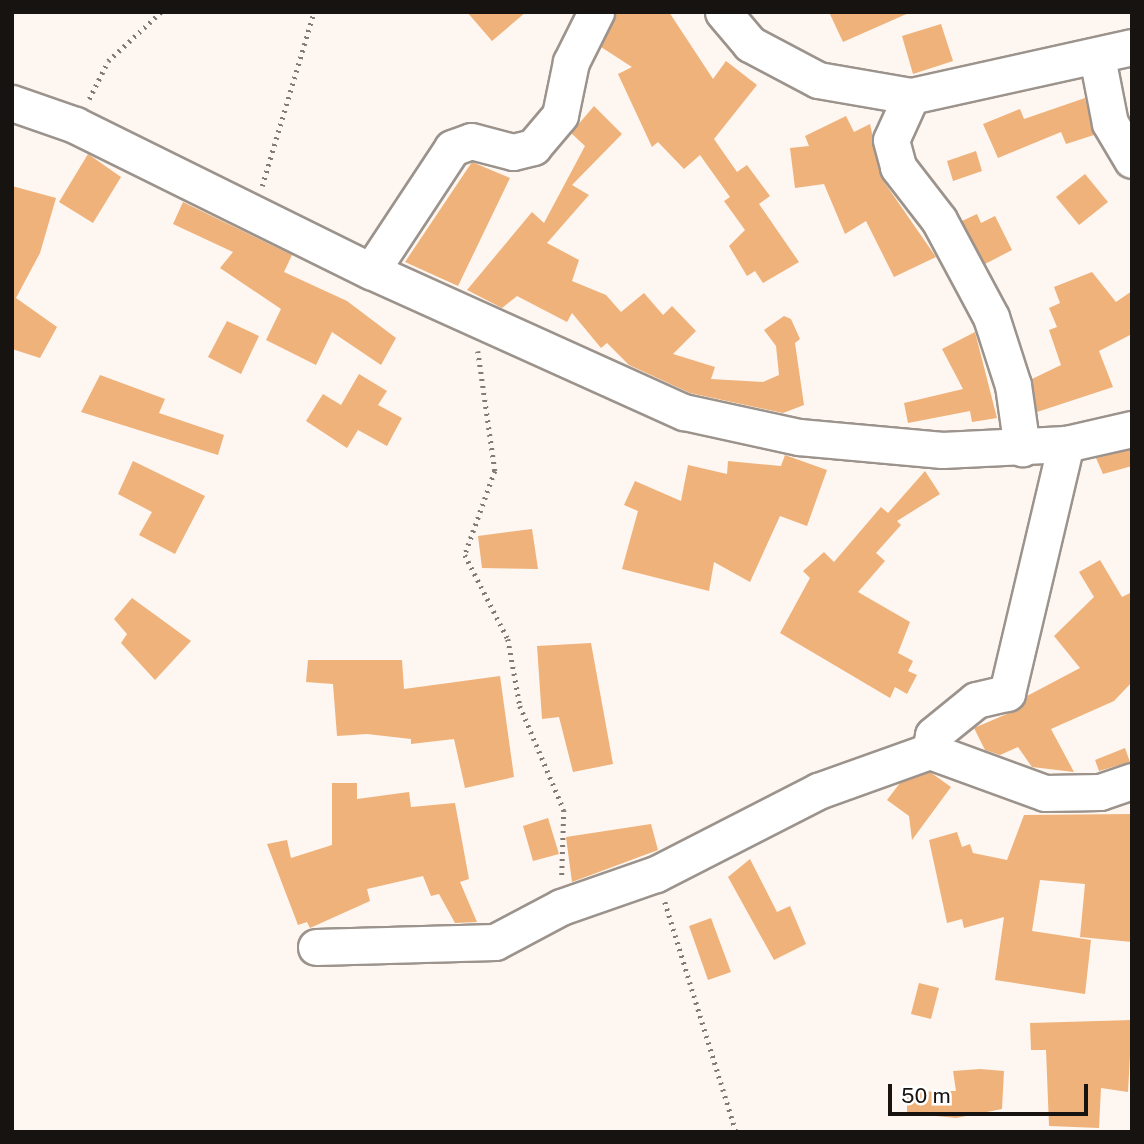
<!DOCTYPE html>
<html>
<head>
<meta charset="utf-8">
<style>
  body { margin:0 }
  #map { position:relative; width:1144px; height:1144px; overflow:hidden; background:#fef6f0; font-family:"Public Sans",sans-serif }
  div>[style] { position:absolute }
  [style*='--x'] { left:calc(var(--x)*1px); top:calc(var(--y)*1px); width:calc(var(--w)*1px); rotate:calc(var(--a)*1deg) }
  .building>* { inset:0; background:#efb27a }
  .path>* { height:4.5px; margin-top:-2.25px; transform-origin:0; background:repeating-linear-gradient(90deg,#817b77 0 2px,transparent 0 7px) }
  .roads { filter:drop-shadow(2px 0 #9b938c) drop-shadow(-2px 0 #9b938c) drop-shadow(0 2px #9b938c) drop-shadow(0 -2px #9b938c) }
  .minor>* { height:35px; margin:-17.5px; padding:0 17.5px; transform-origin:17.5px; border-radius:17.5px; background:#fff }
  span { translate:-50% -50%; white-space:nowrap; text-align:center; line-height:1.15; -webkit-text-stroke:5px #fff; paint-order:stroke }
  .frame { position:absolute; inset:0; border:14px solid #161310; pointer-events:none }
  .scale { position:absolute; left:888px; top:1084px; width:200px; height:32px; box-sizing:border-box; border:4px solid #161310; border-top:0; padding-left:9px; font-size:21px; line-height:24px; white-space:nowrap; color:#161310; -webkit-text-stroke:5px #fff; paint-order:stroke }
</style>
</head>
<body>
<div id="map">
  <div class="building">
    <i style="clip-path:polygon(467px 12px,526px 12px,492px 41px)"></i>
    <i style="clip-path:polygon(616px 12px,669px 12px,713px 79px,726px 61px,757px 85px,714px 139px,737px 172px,747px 165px,770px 196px,759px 204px,799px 262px,763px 283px,755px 271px,747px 276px,729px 246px,745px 230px,724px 201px,730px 197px,700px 155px,684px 169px,658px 142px,652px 147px,618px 74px,632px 67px,601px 47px)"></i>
    <i style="clip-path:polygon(829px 12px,911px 12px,843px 42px)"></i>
    <i style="clip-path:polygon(941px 24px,953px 61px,913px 74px,902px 36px)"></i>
    <i style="clip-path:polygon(1085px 98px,1094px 135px,1066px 144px,1061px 132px,998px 158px,983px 124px,1020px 109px,1024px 119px)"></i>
    <i style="clip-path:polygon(594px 106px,622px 134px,572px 185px,589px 195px,547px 243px,579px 260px,572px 281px,606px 295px,621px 312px,644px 293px,663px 315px,672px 306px,696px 331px,673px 354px,715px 367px,711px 379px,763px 382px,779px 375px,776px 346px,764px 330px,784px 316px,791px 319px,800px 339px,795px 343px,804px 405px,783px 413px,690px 393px,629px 365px,607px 343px,601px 348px,572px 313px,567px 322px,517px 296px,502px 308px,467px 290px,532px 212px,544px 223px,585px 146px,571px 133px)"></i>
    <i style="clip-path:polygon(846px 116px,854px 132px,870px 124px,882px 179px,936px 257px,894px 277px,866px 221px,845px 234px,824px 184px,795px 188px,790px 148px,809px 146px,805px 136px)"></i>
    <i style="clip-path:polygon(976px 151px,982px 171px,953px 181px,947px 161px)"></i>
    <i style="clip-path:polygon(88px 154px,121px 177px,93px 223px,59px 202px)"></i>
    <i style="clip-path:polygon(472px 162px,510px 178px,458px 286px,405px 262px)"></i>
    <i style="clip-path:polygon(1085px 174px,1108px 202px,1079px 225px,1056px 197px)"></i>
    <i style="clip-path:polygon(12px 186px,56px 198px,40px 253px,16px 298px,57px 327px,40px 358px,12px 349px)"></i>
    <i style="clip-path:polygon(183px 202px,292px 255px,284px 272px,347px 301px,396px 338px,381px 365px,332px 332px,316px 365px,266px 340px,281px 309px,220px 268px,233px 252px,173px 224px)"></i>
    <i style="clip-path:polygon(977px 214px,981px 223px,995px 216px,1012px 250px,985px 264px,962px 221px)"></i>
    <i style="clip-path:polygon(1092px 272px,1116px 302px,1132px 291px,1132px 334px,1099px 351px,1113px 387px,1037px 412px,1032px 379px,1061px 365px,1049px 330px,1057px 327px,1049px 308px,1060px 303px,1054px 287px)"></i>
    <i style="clip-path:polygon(227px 321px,259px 336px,241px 374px,208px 357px)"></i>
    <i style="clip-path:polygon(975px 332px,997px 418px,972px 422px,970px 411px,908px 423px,904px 403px,963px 389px,942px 349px)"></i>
    <i style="clip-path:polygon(359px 374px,387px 391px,378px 405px,402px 418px,387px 446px,358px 430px,347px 448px,306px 421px,323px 394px,341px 405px)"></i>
    <i style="clip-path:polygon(100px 375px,165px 399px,159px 413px,224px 435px,218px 455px,81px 412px)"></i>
    <i style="clip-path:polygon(1130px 450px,1132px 466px,1103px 474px,1096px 458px)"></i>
    <i style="clip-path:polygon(785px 455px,827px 470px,807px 526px,780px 516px,750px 582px,714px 562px,709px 591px,622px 569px,638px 511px,624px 505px,635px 481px,681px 501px,688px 465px,727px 474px,728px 461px,781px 466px)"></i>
    <i style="clip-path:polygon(133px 461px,205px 496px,175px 554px,139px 535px,152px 512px,118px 494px)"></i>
    <i style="clip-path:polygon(925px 471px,940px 494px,897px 521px,901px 525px,876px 553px,885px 561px,858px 592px,910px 622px,898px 653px,913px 661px,908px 671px,917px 675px,907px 694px,895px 687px,890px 698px,780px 633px,810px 578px,803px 571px,824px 552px,834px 562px,881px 507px,888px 513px)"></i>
    <i style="clip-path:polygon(532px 529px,538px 569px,482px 568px,478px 536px)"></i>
    <i style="clip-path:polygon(1100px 560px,1122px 597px,1132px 592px,1132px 682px,1114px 701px,1051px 729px,1074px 772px,1032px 767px,1018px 747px,1000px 755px,985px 750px,974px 728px,1021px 708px,1027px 696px,1080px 668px,1054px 636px,1094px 597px,1079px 572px)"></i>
    <i style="clip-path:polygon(132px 598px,191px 641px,155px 680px,121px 643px,127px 634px,114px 619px)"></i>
    <i style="clip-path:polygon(591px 643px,613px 764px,573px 772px,559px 717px,542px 719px,537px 646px)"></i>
    <i style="clip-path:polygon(308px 660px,402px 660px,404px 689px,500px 676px,514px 777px,465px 788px,454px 739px,411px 744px,411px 739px,367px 734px,337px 736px,333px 684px,306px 682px)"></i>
    <i style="clip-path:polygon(1125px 748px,1130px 762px,1099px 771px,1095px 760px)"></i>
    <i style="clip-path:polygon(930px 772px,951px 787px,912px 840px,909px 816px,887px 800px,900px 783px)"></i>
    <i style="clip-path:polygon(332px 783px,357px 783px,357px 799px,409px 792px,411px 807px,455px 803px,469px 879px,460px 882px,477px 922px,455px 923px,439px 894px,431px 896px,423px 876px,367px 889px,370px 901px,310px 928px,307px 922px,298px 925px,267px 844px,287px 840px,291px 858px,332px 845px)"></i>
    <i style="clip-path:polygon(1132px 814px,1132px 942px,1080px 937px,1085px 884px,1040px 880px,1032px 931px,1091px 940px,1085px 994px,995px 980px,1004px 917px,964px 928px,962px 919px,947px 923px,929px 840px,957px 832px,962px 847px,970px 844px,973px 853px,1007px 860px,1024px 815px)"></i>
    <i style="clip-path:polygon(548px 818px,559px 854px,533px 861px,523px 826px)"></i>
    <i style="clip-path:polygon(651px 824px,658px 850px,572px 882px,566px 837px)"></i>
    <i style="clip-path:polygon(750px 859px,777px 912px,790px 906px,806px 944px,774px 960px,728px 877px)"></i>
    <i style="clip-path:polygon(711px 918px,731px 972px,708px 980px,689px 926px)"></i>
    <i style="clip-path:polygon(919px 983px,939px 988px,931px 1019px,911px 1014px)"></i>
    <i style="clip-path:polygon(1132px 1020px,1128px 1092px,1101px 1088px,1099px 1128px,1049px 1126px,1046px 1050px,1031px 1050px,1030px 1023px)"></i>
    <i style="clip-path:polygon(980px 1069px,1004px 1071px,1002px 1109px,956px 1118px,907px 1113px,907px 1092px,956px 1091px,953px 1071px)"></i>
  </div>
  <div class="path">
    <i style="--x:89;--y:99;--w:42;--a:-63.4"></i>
    <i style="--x:108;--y:61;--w:72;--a:-42.8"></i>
    <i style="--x:262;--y:186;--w:182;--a:-73.4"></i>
    <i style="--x:478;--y:351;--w:121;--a:81.9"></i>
    <i style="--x:495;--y:471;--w:89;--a:109.7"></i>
    <i style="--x:465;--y:555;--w:94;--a:62.9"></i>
    <i style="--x:508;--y:639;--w:68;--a:79.8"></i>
    <i style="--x:520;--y:706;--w:113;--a:67.1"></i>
    <i style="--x:564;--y:810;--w:65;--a:91.8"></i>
    <i style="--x:665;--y:902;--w:241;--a:72.8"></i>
  </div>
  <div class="roads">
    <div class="minor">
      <i style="--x:723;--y:12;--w:42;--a:49.8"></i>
      <i style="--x:750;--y:44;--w:77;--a:27.9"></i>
      <i style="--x:818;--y:80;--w:94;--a:9.8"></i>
      <i style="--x:911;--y:96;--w:226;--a:-12.5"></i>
      <i style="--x:1097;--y:57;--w:67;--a:78.9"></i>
      <i style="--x:1110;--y:123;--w:43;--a:59.3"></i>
      <i style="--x:911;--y:96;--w:48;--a:114.4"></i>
      <i style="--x:891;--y:140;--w:28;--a:75"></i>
      <i style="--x:898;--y:167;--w:67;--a:52.3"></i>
      <i style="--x:939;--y:220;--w:110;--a:61.8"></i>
      <i style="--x:991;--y:317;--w:71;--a:72.1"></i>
      <i style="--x:1013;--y:385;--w:64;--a:81.9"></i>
      <i style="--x:12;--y:103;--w:67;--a:19.2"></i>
      <i style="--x:75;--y:125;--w:330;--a:26.3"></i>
      <i style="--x:371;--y:271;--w:343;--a:24.3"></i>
      <i style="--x:684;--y:412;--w:118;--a:12.3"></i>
      <i style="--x:799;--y:437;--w:144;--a:5.2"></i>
      <i style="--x:942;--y:450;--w:124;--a:-2.8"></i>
      <i style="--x:1066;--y:444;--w:68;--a:-12.8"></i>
      <i style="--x:371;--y:271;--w:147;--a:-56.6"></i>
      <i style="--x:452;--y:148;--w:20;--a:-20"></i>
      <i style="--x:471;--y:141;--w:43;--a:14.7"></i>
      <i style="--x:513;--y:152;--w:21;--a:-14"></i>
      <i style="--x:533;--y:147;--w:42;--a:-49.8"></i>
      <i style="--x:560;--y:115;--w:54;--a:-78.3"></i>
      <i style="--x:571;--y:62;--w:56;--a:-63.4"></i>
      <i style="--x:930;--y:751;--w:122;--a:20.1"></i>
      <i style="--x:1045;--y:793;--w:55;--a:-1"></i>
      <i style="--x:1100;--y:792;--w:34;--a:-19"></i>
      <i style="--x:316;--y:947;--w:179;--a:-1.6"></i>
      <i style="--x:495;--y:942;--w:75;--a:-27.9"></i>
      <i style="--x:561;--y:907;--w:101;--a:-19.2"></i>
      <i style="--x:656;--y:874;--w:182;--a:-27.1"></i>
      <i style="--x:818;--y:791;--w:119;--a:-19.7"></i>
      <i style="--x:930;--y:751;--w:16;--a:-79"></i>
      <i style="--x:933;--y:735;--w:55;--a:-39.1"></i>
      <i style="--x:976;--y:700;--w:32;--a:-13"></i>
      <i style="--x:1007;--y:693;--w:256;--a:-76.7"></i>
    </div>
  </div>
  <div class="frame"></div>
  <div class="scale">50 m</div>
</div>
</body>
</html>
